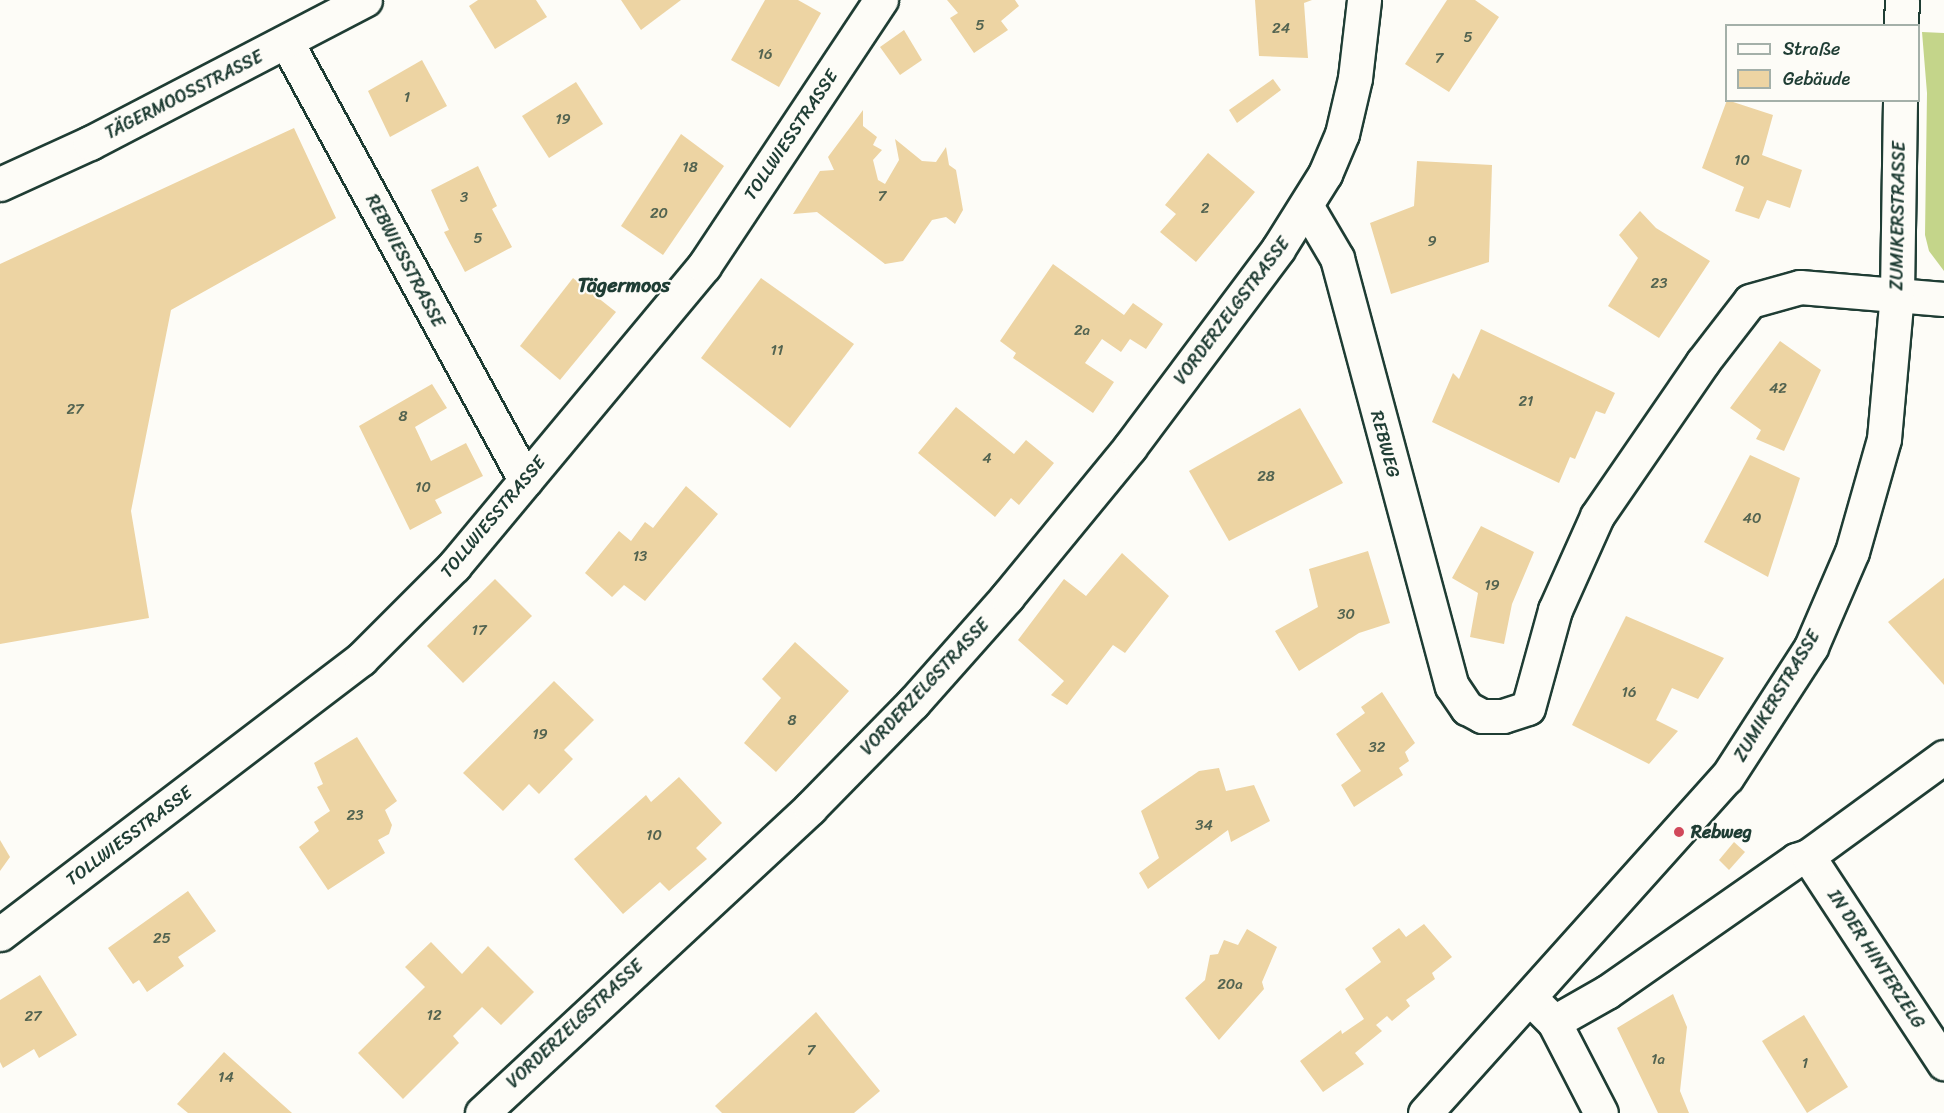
<!DOCTYPE html>
<html>
<head>
<meta charset="utf-8">
<style>
  body { margin:0 }
  #map { position:relative; width:1944px; height:1113px; overflow:hidden; background:#fdfcf7; font-family:Sriracha,sans-serif }
  div>[style] { position:absolute }
  [style*='--x'] { left:calc(var(--x)*1px); top:calc(var(--y)*1px); width:calc(var(--w)*1px); rotate:calc(var(--a)*1deg) }
  .green>* { inset:0; background:#c4d58a }
  .building>* { inset:0; background:#edd4a3 }
  .roads { filter:drop-shadow(2px 0 #1f3d34) drop-shadow(-2px 0 #1f3d34) drop-shadow(0 2px #1f3d34) drop-shadow(0 -2px #1f3d34) }
  .minor>* { height:33px; margin:-16.5px; padding:0 16.5px; transform-origin:16.5px; border-radius:16.5px; background:#fdfcf7 }
  .major>* { height:33px; margin:-16.5px; padding:0 16.5px; transform-origin:16.5px; border-radius:16.5px; background:#fdfcf7 }
  .dots>* { width:16px; height:16px; translate:-50% -50%; box-sizing:border-box; border:3px solid #fdfcf7; border-radius:50% }
  span { translate:-50% -50%; white-space:nowrap; text-align:center; line-height:1.15; -webkit-text-stroke:4.5px #fdfcf7; paint-order:stroke }
  .number-label { font-size:15px; color:#526350 }
  .number-label span { -webkit-text-stroke-width:0 }
  .street-label { font-size:18px; color:#1f3d34 }
  .poi-label { font-size:18px; color:#1f3d34; font-weight:700 }
  .left { translate:0 -50%; text-align:left }
  .neighbourhood-label { font-size:20px; color:#1f3d34; font-weight:700 }
  .legend { position:absolute; left:1725px; top:24px; width:195px; height:78px; box-sizing:border-box; background:#fdfcf7; border:2px solid #a4b0a9; margin:0; padding:8px 10px; list-style:none; font-size:18px; color:#1f3d34 }
  .legend li { display:flex; align-items:center; gap:12px; height:30px }
  .legend b { width:30px; border:2px solid #a4b0a9 }
</style>
</head>
<body>
<div id="map">
  <div class="green">
    <i style="clip-path:polygon(1922px 32px,1944px 33px,1944px 271px,1929px 251px,1925px 235px,1927px 93px)"></i>
  </div>
  <div class="building">
    <i style="clip-path:polygon(478px 0,536px 0,547px 17px,495px 49px,469px 6px)"></i>
    <i style="clip-path:polygon(621px 0,681px 0,641px 30px)"></i>
    <i style="clip-path:polygon(765px 0,798px 0,821px 13px,779px 87px,731px 60px)"></i>
    <i style="clip-path:polygon(947px 0,1015px 0,1019px 6px,1001px 21px,1008px 30px,974px 53px,950px 18px,958px 13px)"></i>
    <i style="clip-path:polygon(1255px 0,1312px 0,1304px 3px,1308px 58px,1259px 56px)"></i>
    <i style="clip-path:polygon(1447px 0,1475px 0,1499px 17px,1449px 92px,1405px 64px)"></i>
    <i style="clip-path:polygon(904px 30px,922px 60px,900px 75px,880px 47px)"></i>
    <i style="clip-path:polygon(422px 60px,447px 106px,390px 137px,368px 91px)"></i>
    <i style="clip-path:polygon(1273px 79px,1281px 90px,1237px 123px,1229px 110px)"></i>
    <i style="clip-path:polygon(576px 82px,603px 124px,549px 158px,522px 116px)"></i>
    <i style="clip-path:polygon(1727px 100px,1773px 115px,1762px 155px,1802px 170px,1790px 208px,1767px 200px,1759px 219px,1735px 211px,1744px 187px,1702px 168px)"></i>
    <i style="clip-path:polygon(863px 110px,863px 126px,877px 137px,873px 145px,882px 150px,873px 160px,878px 180px,885px 184px,899px 160px,895px 139px,922px 161px,936px 162px,946px 147px,949px 165px,956px 170px,963px 210px,955px 224px,946px 217px,932px 220px,903px 261px,885px 264px,817px 212px,793px 214px,820px 171px,834px 170px,828px 157px)"></i>
    <i style="clip-path:polygon(294px 128px,336px 218px,171px 310px,131px 511px,149px 618px,0 644px,0 264px)"></i>
    <i style="clip-path:polygon(681px 134px,724px 166px,663px 255px,621px 226px)"></i>
    <i style="clip-path:polygon(1208px 153px,1255px 192px,1196px 262px,1160px 232px,1176px 214px,1165px 205px)"></i>
    <i style="clip-path:polygon(1417px 161px,1492px 165px,1489px 262px,1391px 294px,1370px 223px,1414px 206px)"></i>
    <i style="clip-path:polygon(478px 166px,497px 206px,492px 209px,512px 247px,465px 272px,444px 232px,449px 230px,431px 190px)"></i>
    <i style="clip-path:polygon(1640px 211px,1656px 228px,1710px 261px,1659px 338px,1608px 306px,1638px 258px,1619px 235px)"></i>
    <i style="clip-path:polygon(1053px 264px,1124px 315px,1133px 303px,1163px 324px,1146px 349px,1130px 339px,1121px 352px,1102px 339px,1085px 363px,1114px 382px,1093px 413px,1013px 358px,1016px 353px,1000px 341px)"></i>
    <i style="clip-path:polygon(573px 278px,616px 312px,560px 380px,520px 346px)"></i>
    <i style="clip-path:polygon(761px 278px,854px 344px,790px 428px,701px 358px)"></i>
    <i style="clip-path:polygon(1481px 329px,1615px 393px,1605px 414px,1596px 411px,1575px 459px,1570px 457px,1559px 483px,1432px 422px,1453px 373px,1459px 379px)"></i>
    <i style="clip-path:polygon(1780px 341px,1821px 370px,1784px 451px,1756px 439px,1761px 430px,1730px 408px)"></i>
    <i style="clip-path:polygon(432px 384px,447px 408px,415px 427px,431px 461px,466px 443px,483px 476px,435px 500px,442px 513px,410px 530px,359px 426px)"></i>
    <i style="clip-path:polygon(956px 407px,1014px 454px,1026px 440px,1054px 463px,1019px 505px,1011px 498px,995px 517px,918px 453px)"></i>
    <i style="clip-path:polygon(1300px 408px,1343px 483px,1229px 541px,1189px 471px)"></i>
    <i style="clip-path:polygon(1750px 455px,1800px 478px,1768px 577px,1704px 542px)"></i>
    <i style="clip-path:polygon(686px 486px,718px 514px,645px 601px,624px 585px,612px 597px,585px 573px,619px 531px,631px 541px,645px 522px,653px 528px)"></i>
    <i style="clip-path:polygon(1481px 526px,1534px 552px,1512px 604px,1504px 644px,1470px 637px,1478px 593px,1452px 578px)"></i>
    <i style="clip-path:polygon(1368px 551px,1390px 623px,1359px 633px,1299px 671px,1275px 631px,1318px 607px,1309px 569px)"></i>
    <i style="clip-path:polygon(1122px 553px,1169px 596px,1125px 653px,1113px 645px,1067px 705px,1051px 695px,1064px 681px,1018px 640px,1064px 579px,1086px 596px)"></i>
    <i style="clip-path:polygon(1944px 578px,1944px 685px,1888px 622px)"></i>
    <i style="clip-path:polygon(495px 579px,532px 616px,463px 683px,427px 646px)"></i>
    <i style="clip-path:polygon(1626px 616px,1724px 658px,1698px 699px,1672px 688px,1656px 720px,1678px 731px,1649px 764px,1572px 725px)"></i>
    <i style="clip-path:polygon(795px 642px,849px 691px,776px 772px,744px 743px,781px 698px,762px 679px)"></i>
    <i style="clip-path:polygon(554px 681px,594px 720px,564px 750px,573px 759px,539px 794px,529px 784px,503px 811px,463px 773px)"></i>
    <i style="clip-path:polygon(1382px 692px,1415px 743px,1405px 752px,1409px 761px,1399px 768px,1403px 775px,1354px 807px,1341px 785px,1361px 771px,1336px 734px,1365px 713px,1361px 707px)"></i>
    <i style="clip-path:polygon(357px 737px,397px 801px,385px 810px,392px 825px,389px 834px,378px 840px,385px 853px,328px 890px,299px 847px,319px 831px,314px 822px,330px 811px,317px 787px,323px 784px,314px 763px)"></i>
    <i style="clip-path:polygon(1219px 768px,1226px 791px,1254px 785px,1270px 821px,1231px 842px,1228px 830px,1148px 889px,1139px 873px,1159px 858px,1141px 811px,1199px 771px)"></i>
    <i style="clip-path:polygon(679px 777px,722px 823px,696px 848px,707px 859px,669px 891px,660px 882px,623px 914px,574px 859px,646px 795px,651px 802px)"></i>
    <i style="clip-path:polygon(0 840px,10px 857px,0 871px)"></i>
    <i style="clip-path:polygon(1734px 842px,1745px 852px,1729px 870px,1719px 860px)"></i>
    <i style="clip-path:polygon(188px 891px,216px 931px,178px 957px,184px 966px,147px 992px,139px 980px,133px 984px,108px 948px)"></i>
    <i style="clip-path:polygon(1424px 924px,1452px 957px,1432px 973px,1435px 979px,1406px 1000px,1410px 1006px,1392px 1021px,1387px 1016px,1376px 1025px,1382px 1031px,1355px 1053px,1364px 1064px,1323px 1092px,1300px 1061px,1341px 1030px,1342px 1034px,1364px 1019px,1345px 989px,1381px 962px,1372px 948px,1399px 928px,1406px 937px)"></i>
    <i style="clip-path:polygon(1247px 929px,1277px 947px,1262px 982px,1264px 989px,1219px 1040px,1185px 998px,1205px 980px,1210px 955px,1218px 954px,1224px 940px,1238px 945px)"></i>
    <i style="clip-path:polygon(431px 942px,462px 974px,488px 946px,534px 992px,501px 1025px,482px 1007px,453px 1036px,459px 1043px,403px 1099px,358px 1053px,425px 987px,405px 967px)"></i>
    <i style="clip-path:polygon(40px 975px,77px 1035px,39px 1058px,34px 1049px,3px 1068px,0 1062px,0 1000px)"></i>
    <i style="clip-path:polygon(1673px 994px,1687px 1027px,1680px 1091px,1689px 1113px,1658px 1113px,1617px 1028px)"></i>
    <i style="clip-path:polygon(816px 1012px,880px 1091px,854px 1113px,722px 1113px,715px 1106px)"></i>
    <i style="clip-path:polygon(1804px 1015px,1848px 1087px,1807px 1113px,1762px 1041px)"></i>
    <i style="clip-path:polygon(224px 1052px,292px 1113px,188px 1113px,177px 1104px)"></i>
  </div>
  <div class="roads">
    <div class="minor">
      <i style="--x:287;--y:43;--w:498;--a:61.4"></i>
      <i style="--x:0;--y:184;--w:99;--a:-24.5"></i>
      <i style="--x:90;--y:143;--w:310;--a:-27.5"></i>
      <i style="--x:1307;--y:207;--w:59;--a:59.5"></i>
      <i style="--x:1337;--y:258;--w:443;--a:75"></i>
      <i style="--x:1452;--y:686;--w:27;--a:56"></i>
      <i style="--x:1467;--y:708;--w:17;--a:28"></i>
      <i style="--x:1482;--y:716;--w:21;--a:0"></i>
      <i style="--x:1503;--y:716;--w:26;--a:-18"></i>
      <i style="--x:1528;--y:708;--w:102;--a:-74.6"></i>
      <i style="--x:1555;--y:610;--w:103;--a:-65.9"></i>
      <i style="--x:1597;--y:516;--w:186;--a:-55.5"></i>
      <i style="--x:1702;--y:363;--w:78;--a:-52.3"></i>
      <i style="--x:1750;--y:301;--w:52;--a:-15.6"></i>
      <i style="--x:1800;--y:287;--w:144;--a:4.8"></i>
      <i style="--x:1808;--y:856;--w:248;--a:56.7"></i>
      <i style="--x:0;--y:934;--w:454;--a:-37.3"></i>
      <i style="--x:361;--y:659;--w:132;--a:-45"></i>
      <i style="--x:454;--y:566;--w:391;--a:-50.2"></i>
      <i style="--x:704;--y:266;--w:320;--a:-56.4"></i>
      <i style="--x:1538;--y:1006;--w:23;--a:45"></i>
      <i style="--x:1554;--y:1022;--w:102;--a:62.7"></i>
      <i style="--x:1554;--y:1022;--w:61;--a:-29.5"></i>
      <i style="--x:1607;--y:992;--w:231;--a:-34.9"></i>
      <i style="--x:1796;--y:860;--w:13;--a:-18"></i>
      <i style="--x:1808;--y:856;--w:168;--a:-36.1"></i>
      <i style="--x:482;--y:1113;--w:448;--a:-42.9"></i>
      <i style="--x:810;--y:808;--w:147;--a:-45.6"></i>
      <i style="--x:913;--y:703;--w:142;--a:-48.4"></i>
      <i style="--x:1007;--y:597;--w:194;--a:-50.6"></i>
      <i style="--x:1130;--y:447;--w:247;--a:-53.2"></i>
      <i style="--x:1278;--y:249;--w:89;--a:-57.9"></i>
      <i style="--x:1325;--y:174;--w:43;--a:-67"></i>
      <i style="--x:1342;--y:134;--w:57;--a:-76.9"></i>
      <i style="--x:1355;--y:78;--w:79;--a:-83.4"></i>
    </div>
    <div class="major">
      <i style="--x:1901;--y:26;--w:26;--a:-88"></i>
      <i style="--x:1425;--y:1113;--w:452;--a:-48.1"></i>
      <i style="--x:1727;--y:777;--w:155;--a:-57.1"></i>
      <i style="--x:1811;--y:647;--w:103;--a:-66.7"></i>
      <i style="--x:1852;--y:552;--w:117;--a:-74.2"></i>
      <i style="--x:1884;--y:439;--w:147;--a:-84.9"></i>
      <i style="--x:1897;--y:293;--w:193;--a:-89.1"></i>
    </div>
  </div>
  <div class="dots">
    <i style="left:1679px;top:832px;background:#d1495b"></i>
  </div>
  <div class="number-label">
    <span style="left:980px;top:26px">5</span>
    <span style="left:1281px;top:29px">24</span>
    <span style="left:1468px;top:38px">5</span>
    <span style="left:765px;top:55px">16</span>
    <span style="left:1439px;top:59px">7</span>
    <span style="left:407px;top:98px">1</span>
    <span style="left:563px;top:120px">19</span>
    <span style="left:1742px;top:161px">10</span>
    <span style="left:690px;top:168px">18</span>
    <span style="left:882px;top:197px">7</span>
    <span style="left:464px;top:198px">3</span>
    <span style="left:1205px;top:209px">2</span>
    <span style="left:659px;top:214px">20</span>
    <span style="left:478px;top:239px">5</span>
    <span style="left:1432px;top:242px">9</span>
    <span style="left:1659px;top:284px">23</span>
    <span style="left:1082px;top:331px">2a</span>
    <span style="left:777px;top:351px">11</span>
    <span style="left:1778px;top:389px">42</span>
    <span style="left:1526px;top:402px">21</span>
    <span style="left:75px;top:410px">27</span>
    <span style="left:403px;top:417px">8</span>
    <span style="left:987px;top:459px">4</span>
    <span style="left:1266px;top:477px">28</span>
    <span style="left:423px;top:488px">10</span>
    <span style="left:1752px;top:519px">40</span>
    <span style="left:640px;top:557px">13</span>
    <span style="left:1492px;top:586px">19</span>
    <span style="left:1346px;top:615px">30</span>
    <span style="left:479px;top:631px">17</span>
    <span style="left:1629px;top:693px">16</span>
    <span style="left:792px;top:721px">8</span>
    <span style="left:540px;top:735px">19</span>
    <span style="left:1377px;top:748px">32</span>
    <span style="left:355px;top:816px">23</span>
    <span style="left:1204px;top:826px">34</span>
    <span style="left:654px;top:836px">10</span>
    <span style="left:162px;top:939px">25</span>
    <span style="left:1230px;top:985px">20a</span>
    <span style="left:434px;top:1016px">12</span>
    <span style="left:33px;top:1017px">27</span>
    <span style="left:811px;top:1051px">7</span>
    <span style="left:1658px;top:1060px">1a</span>
    <span style="left:1805px;top:1064px">1</span>
    <span style="left:226px;top:1078px">14</span>
  </div>
  <div class="street-label">
    <span style="left:184px;top:95px;rotate:-27deg">TÄGERMOOSSTRASSE</span>
    <span style="left:791px;top:135px;rotate:-56deg">TOLLWIESSTRASSE</span>
    <span style="left:1898px;top:216px;rotate:-89deg">ZUMIKERSTRASSE</span>
    <span style="left:405px;top:261px;rotate:62deg">REBWIESSTRASSE</span>
    <span style="left:1232px;top:311px;rotate:-53deg">VORDERZELGSTRASSE</span>
    <span style="left:1385px;top:444px;rotate:75deg">REBWEG</span>
    <span style="left:493px;top:517px;rotate:-50deg">TOLLWIESSTRASSE</span>
    <span style="left:925px;top:687px;rotate:-47deg">VORDERZELGSTRASSE</span>
    <span style="left:1777px;top:696px;rotate:-59deg">ZUMIKERSTRASSE</span>
    <span style="left:129px;top:836px;rotate:-37deg">TOLLWIESSTRASSE</span>
    <span style="left:1876px;top:959px;rotate:57deg">IN DER HINTERZELG</span>
    <span style="left:575px;top:1024px;rotate:-43deg">VORDERZELGSTRASSE</span>
  </div>
  <div class="poi-label">
    <span class="left" style="left:1691px;top:832px">Rebweg</span>
  </div>
  <div class="neighbourhood-label">
    <span style="left:624px;top:285px">Tägermoos</span>
  </div>
  <ul class="legend">
  <li><b style="height:8px;background:#fdfcf7"></b>Straße</li>
  <li><b style="height:16px;background:#edd4a3"></b>Gebäude</li>
  </ul>
</div>
</body>
</html>
